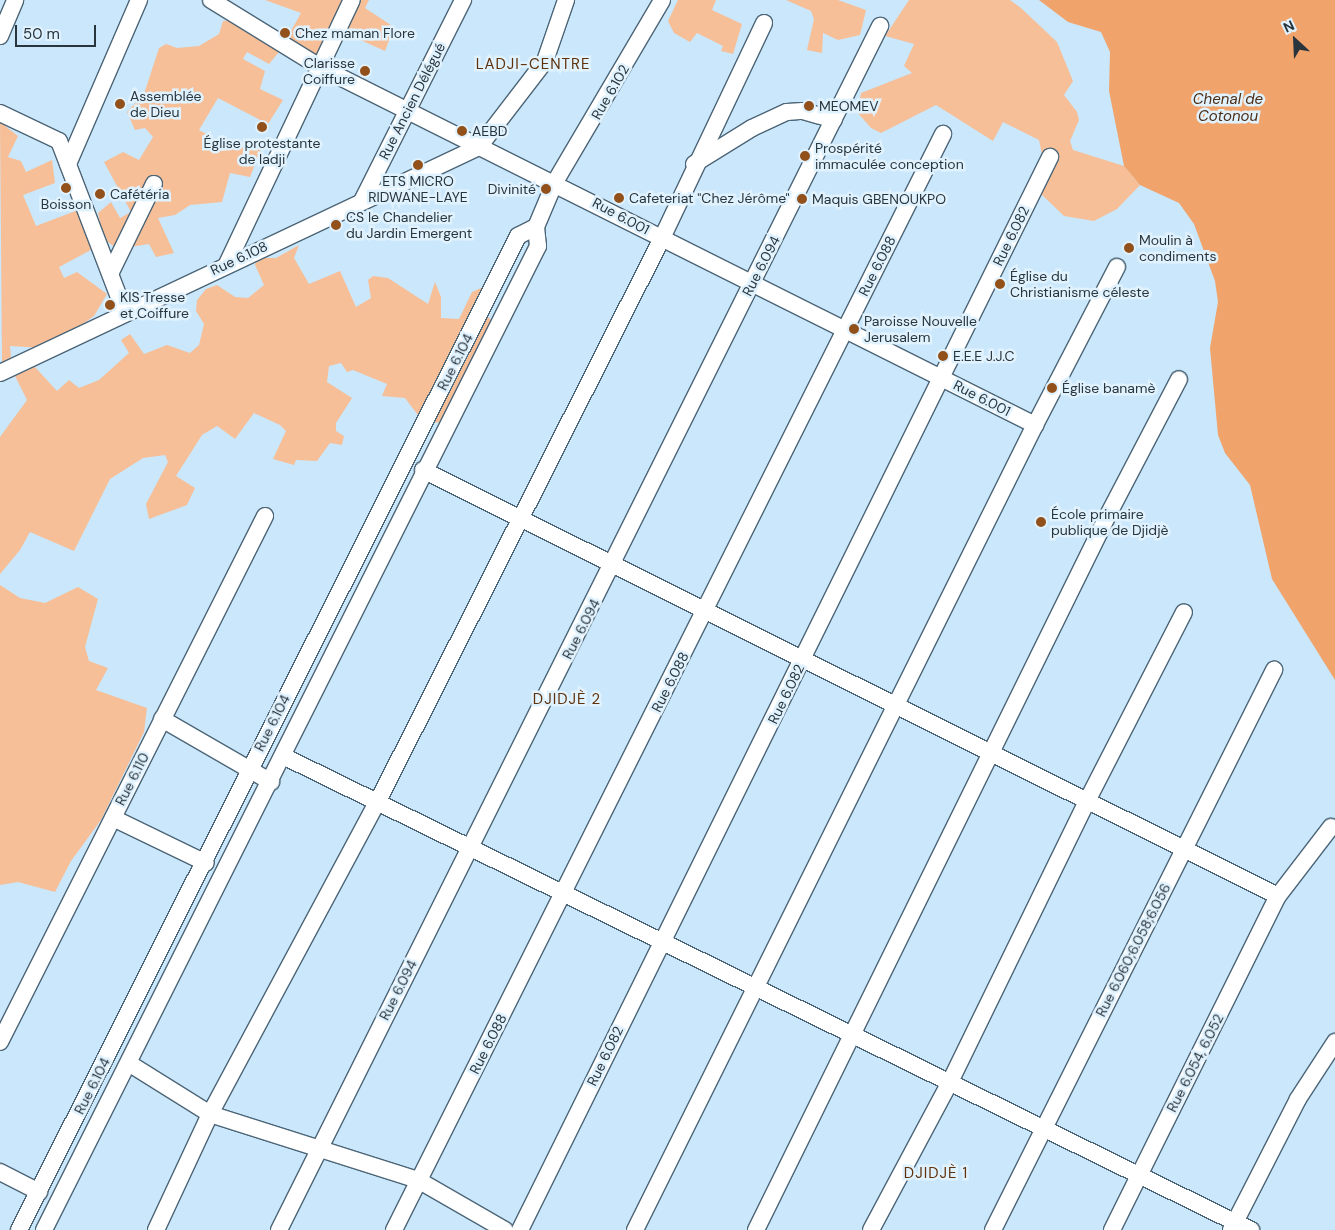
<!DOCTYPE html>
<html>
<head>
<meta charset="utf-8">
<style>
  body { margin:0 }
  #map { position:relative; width:1335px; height:1230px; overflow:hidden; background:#cae7fb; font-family:"DM Sans",sans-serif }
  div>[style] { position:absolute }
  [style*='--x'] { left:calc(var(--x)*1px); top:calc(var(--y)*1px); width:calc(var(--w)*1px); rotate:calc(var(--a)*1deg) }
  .green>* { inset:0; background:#f7bf98 }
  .water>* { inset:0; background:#f0a36b }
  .roads { filter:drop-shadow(1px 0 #4c6577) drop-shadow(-1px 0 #4c6577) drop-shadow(0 1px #4c6577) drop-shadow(0 -1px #4c6577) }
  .minor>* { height:16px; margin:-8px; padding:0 8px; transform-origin:8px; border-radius:8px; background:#fff }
  .dots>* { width:14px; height:14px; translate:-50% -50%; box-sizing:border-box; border:2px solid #e1f2ff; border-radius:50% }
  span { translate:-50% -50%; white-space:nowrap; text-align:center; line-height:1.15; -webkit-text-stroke:5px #e1f2ff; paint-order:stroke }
  .poi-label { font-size:14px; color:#29353d }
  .left { translate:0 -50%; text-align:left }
  .right { translate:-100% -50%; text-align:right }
  .street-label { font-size:14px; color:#29353d }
  .neighbourhood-label { font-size:15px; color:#5e320c; letter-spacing:1px }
  .water-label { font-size:15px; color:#4c2d15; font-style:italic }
  .north { position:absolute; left:1270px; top:15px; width:50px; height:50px; -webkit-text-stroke:4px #e1f2ff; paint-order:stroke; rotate:335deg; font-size:14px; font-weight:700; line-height:20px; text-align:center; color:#29353d }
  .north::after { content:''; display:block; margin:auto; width:18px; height:22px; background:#29353d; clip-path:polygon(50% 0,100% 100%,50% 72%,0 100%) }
  .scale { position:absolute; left:15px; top:25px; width:81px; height:22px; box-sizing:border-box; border:2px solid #29353d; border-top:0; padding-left:6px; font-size:15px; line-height:18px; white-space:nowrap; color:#29353d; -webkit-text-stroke:4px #e1f2ff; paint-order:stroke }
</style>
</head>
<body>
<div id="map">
  <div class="green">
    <i style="clip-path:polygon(265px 0,369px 0,365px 8px,394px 27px,385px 51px,356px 38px,340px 24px,313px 69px,279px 52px,269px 64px,247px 52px,243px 59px,265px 71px,260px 89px,283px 100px,268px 124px,218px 98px,199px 130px,228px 146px,261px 149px,250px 177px,230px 173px,222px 202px,190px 205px,175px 215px,158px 218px,174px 253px,156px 257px,149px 244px,117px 249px,103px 238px,98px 213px,111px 202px,120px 218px,131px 212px,104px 162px,123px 152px,139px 160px,153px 137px,145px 128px,135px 130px,127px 112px,144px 94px,159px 48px,166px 44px,177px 48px,199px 46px,219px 34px,223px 21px,231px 20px,287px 38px,301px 13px)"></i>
    <i style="clip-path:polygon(678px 0,716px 0,712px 10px,742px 24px,733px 54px,721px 51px,723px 46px,697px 33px,690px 42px,674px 33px,668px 21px)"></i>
    <i style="clip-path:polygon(786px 0,838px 0,866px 10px,860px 35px,838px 40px,823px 33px,822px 53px,807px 50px,814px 19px,811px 11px)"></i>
    <i style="clip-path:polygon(909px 0,1010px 0,1021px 8px,1057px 42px,1073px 81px,1064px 95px,1077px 112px,1079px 120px,1070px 141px,1073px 150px,1124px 166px,1140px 185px,1117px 209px,1094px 221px,1064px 216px,1039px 192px,1045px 169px,1039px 140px,1003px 122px,993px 141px,936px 105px,881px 133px,871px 128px,857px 112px,861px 93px,912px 73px,904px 66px,914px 44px,885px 36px)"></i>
    <i style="clip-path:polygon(0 122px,18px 136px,8px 157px,21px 161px,26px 172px,52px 160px,55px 183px,23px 195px,36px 226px,78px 210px,88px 224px,91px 250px,59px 267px,64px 278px,77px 272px,107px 294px,94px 316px,74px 330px,45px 348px,10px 346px,11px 357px,2px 363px)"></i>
    <i style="clip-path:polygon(299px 245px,294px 258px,309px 284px,340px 271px,356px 307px,371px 298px,368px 280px,373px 276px,388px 278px,428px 304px,435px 282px,441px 297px,441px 318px,459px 319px,472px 292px,488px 285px,498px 291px,498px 298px,486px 297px,482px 313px,500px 326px,454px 422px,424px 423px,405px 398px,382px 396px,387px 384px,353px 370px,347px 372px,341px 363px,329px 366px,327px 382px,352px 398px,336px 423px,336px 431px,344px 436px,342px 445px,330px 443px,317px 461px,296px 460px,294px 465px,273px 459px,286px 431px,280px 425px,254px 413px,235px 439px,217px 426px,202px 435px,176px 476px,195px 488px,187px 505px,149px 519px,146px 504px,168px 462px,165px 455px,143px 458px,110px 479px,74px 551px,30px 532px,20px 550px,0 574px,0 437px,27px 400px,14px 374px,35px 367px,57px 391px,69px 380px,79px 388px,99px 380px,129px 353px,121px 340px,130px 334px,144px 354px,167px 345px,190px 353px,199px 345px,204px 324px,196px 311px,197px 300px,206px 289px,217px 285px,235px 297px,248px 298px,264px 285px,255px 265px,257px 258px,276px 258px)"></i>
    <i style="clip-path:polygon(0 585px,20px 598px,45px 603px,78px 587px,98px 599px,85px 647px,89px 661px,108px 668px,96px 690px,147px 708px,144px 732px,101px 820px,71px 861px,55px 892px,18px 882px,0 885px)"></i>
  </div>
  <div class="water">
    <i style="clip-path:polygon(1039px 0,1335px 0,1335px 680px,1272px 579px,1250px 485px,1225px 453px,1218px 435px,1210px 348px,1218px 302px,1215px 281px,1194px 224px,1179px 203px,1140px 185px,1124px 166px,1109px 91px,1110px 52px,1101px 32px,1068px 22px)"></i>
  </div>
  <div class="roads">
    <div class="minor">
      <i style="--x:211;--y:0;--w:128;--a:31.6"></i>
      <i style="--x:320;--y:67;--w:800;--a:26.6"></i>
      <i style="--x:0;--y:36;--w:39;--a:-67"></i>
      <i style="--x:0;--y:113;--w:65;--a:25.4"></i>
      <i style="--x:59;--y:141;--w:184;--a:69"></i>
      <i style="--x:68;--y:164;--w:179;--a:-66.6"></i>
      <i style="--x:694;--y:164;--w:68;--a:-31.8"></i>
      <i style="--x:752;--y:128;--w:38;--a:-25"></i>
      <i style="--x:787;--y:112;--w:16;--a:-4"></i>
      <i style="--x:803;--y:111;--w:32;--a:16"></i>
      <i style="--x:362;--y:201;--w:225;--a:-63.3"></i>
      <i style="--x:227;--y:264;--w:292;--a:-64.7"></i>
      <i style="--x:111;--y:272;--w:98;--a:-64"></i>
      <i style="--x:0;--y:373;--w:530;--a:-25.26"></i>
      <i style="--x:479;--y:147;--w:108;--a:-52.5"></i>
      <i style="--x:545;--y:61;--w:65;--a:-71"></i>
      <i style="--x:423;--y:470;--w:955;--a:26.48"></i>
      <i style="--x:162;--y:719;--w:126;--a:30"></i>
      <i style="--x:283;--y:756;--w:1078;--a:26.09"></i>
      <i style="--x:113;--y:818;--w:103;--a:25.8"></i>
      <i style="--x:0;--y:1042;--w:589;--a:-63.26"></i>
      <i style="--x:130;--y:1064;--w:94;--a:32"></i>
      <i style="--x:210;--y:1114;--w:218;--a:17.6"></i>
      <i style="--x:418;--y:1180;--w:100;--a:29.9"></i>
      <i style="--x:0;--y:1172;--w:44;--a:27.1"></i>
      <i style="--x:19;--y:1230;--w:1112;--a:-63.34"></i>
      <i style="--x:518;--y:236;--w:20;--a:-27"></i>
      <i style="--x:44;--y:1230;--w:1101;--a:-63.34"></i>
      <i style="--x:538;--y:246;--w:19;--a:-96"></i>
      <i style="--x:536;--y:227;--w:49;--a:-67.1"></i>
      <i style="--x:555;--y:182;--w:211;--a:-59.5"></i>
      <i style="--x:156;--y:1230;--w:128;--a:-65"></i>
      <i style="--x:210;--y:1114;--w:355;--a:-61.8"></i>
      <i style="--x:378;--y:801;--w:631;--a:-63.23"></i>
      <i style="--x:662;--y:238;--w:238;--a:-64.6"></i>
      <i style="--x:279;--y:1230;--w:1346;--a:-63.47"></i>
      <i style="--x:394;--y:1230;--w:1226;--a:-63.39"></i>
      <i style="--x:520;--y:1230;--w:1197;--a:-63.71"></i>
      <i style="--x:635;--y:1230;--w:899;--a:-63.58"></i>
      <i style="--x:1035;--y:425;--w:178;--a:-62.6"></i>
      <i style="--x:756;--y:1230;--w:797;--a:-63.79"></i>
      <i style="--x:1108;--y:515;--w:153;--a:-62.4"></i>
      <i style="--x:871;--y:1230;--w:168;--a:-61.9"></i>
      <i style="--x:950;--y:1082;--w:313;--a:-64"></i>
      <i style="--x:1087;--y:801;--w:212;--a:-62.8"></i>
      <i style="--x:993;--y:1230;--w:627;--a:-63.35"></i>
      <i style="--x:1112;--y:1230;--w:373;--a:-63.6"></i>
      <i style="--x:1278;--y:896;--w:87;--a:-52.5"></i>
      <i style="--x:1231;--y:1230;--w:147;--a:-62.9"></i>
      <i style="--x:1298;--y:1099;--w:68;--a:-57"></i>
    </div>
  </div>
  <div class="dots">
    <i style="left:285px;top:33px;background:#92511b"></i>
    <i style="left:365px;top:71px;background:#92511b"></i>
    <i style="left:120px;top:104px;background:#92511b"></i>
    <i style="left:809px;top:106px;background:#92511b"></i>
    <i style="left:262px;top:127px;background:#92511b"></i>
    <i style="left:462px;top:131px;background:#92511b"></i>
    <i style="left:805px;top:156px;background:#92511b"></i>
    <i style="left:418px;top:165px;background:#92511b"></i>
    <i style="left:66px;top:188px;background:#92511b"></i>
    <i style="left:546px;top:189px;background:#92511b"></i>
    <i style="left:100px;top:194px;background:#92511b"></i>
    <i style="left:619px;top:198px;background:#92511b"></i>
    <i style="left:802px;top:199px;background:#92511b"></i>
    <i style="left:336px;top:225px;background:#92511b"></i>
    <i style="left:1129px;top:248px;background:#92511b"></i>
    <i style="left:1000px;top:284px;background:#92511b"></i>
    <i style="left:110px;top:305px;background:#92511b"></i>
    <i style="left:854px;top:329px;background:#92511b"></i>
    <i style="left:943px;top:356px;background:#92511b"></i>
    <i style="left:1052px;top:388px;background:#92511b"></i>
    <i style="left:1041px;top:522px;background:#92511b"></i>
  </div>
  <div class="poi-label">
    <span class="left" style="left:295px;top:33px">Chez maman Flore</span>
    <span class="right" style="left:355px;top:71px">Clarisse<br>Coiffure</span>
    <span class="left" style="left:130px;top:104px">Assemblée<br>de Dieu</span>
    <span class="left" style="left:819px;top:106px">MEOMEV</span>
    <span class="left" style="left:472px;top:131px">AEBD</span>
    <span style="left:262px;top:151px">Église protestante<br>de ladji</span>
    <span class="left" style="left:815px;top:156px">Prospérité<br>immaculée conception</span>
    <span style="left:418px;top:189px">ETS MICRO<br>RIDWANE-LAYE</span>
    <span class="right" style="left:536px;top:189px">Divinité</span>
    <span class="left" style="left:110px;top:194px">Cafétéria</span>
    <span class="left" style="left:629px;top:198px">Cafeteriat "Chez Jérôme"</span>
    <span class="left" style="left:812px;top:199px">Maquis GBENOUKPO</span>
    <span style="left:66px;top:204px">Boisson</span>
    <span class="left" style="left:346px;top:225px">CS le Chandelier<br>du Jardin Emergent</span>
    <span class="left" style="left:1139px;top:248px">Moulin à<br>condiments</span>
    <span class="left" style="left:1010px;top:284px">Église du<br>Christianisme céleste</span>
    <span class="left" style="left:120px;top:305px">KIS Tresse<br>et Coiffure</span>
    <span class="left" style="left:864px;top:329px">Paroisse Nouvelle<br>Jerusalem</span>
    <span class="left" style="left:953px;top:356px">E.E.E J.J.C</span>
    <span class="left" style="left:1062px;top:388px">Église banamè</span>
    <span class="left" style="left:1051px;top:522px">École primaire<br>publique de Djidjè</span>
  </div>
  <div class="street-label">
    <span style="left:610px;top:92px;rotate:-60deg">Rue 6.102</span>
    <span style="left:412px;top:101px;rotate:-63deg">Rue Ancien Délégué</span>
    <span style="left:621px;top:216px;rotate:28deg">Rue 6.001</span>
    <span style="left:1011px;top:236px;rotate:-64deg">Rue 6.082</span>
    <span style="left:239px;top:258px;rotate:-25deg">Rue 6.108</span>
    <span style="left:761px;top:266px;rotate:-63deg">Rue 6.094</span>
    <span style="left:877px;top:266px;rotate:-63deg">Rue 6.088</span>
    <span style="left:455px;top:362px;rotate:-63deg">Rue 6.104</span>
    <span style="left:982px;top:398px;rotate:27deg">Rue 6.001</span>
    <span style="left:581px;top:629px;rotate:-63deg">Rue 6.094</span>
    <span style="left:670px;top:682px;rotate:-63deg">Rue 6.088</span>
    <span style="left:786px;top:694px;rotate:-64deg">Rue 6.082</span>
    <span style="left:272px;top:723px;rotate:-63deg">Rue 6.104</span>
    <span style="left:132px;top:779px;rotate:-63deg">Rue 6.110</span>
    <span style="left:1133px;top:950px;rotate:-63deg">Rue 6.060;6.058;6.056</span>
    <span style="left:398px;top:990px;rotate:-63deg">Rue 6.094</span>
    <span style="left:488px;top:1044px;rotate:-63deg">Rue 6.088</span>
    <span style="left:605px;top:1056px;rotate:-64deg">Rue 6.082</span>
    <span style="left:1195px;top:1063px;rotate:-63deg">Rue 6.054, 6.052</span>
    <span style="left:92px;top:1086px;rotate:-63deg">Rue 6.104</span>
  </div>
  <div class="neighbourhood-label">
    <span style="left:533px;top:65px">LADJI-CENTRE</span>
    <span style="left:567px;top:700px">DJIDJÈ 2</span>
    <span style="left:936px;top:1174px">DJIDJÈ 1</span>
  </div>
  <div class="water-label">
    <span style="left:1228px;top:108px">Chenal de<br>Cotonou</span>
  </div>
  <div class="north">N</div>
  <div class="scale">50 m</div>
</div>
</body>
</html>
